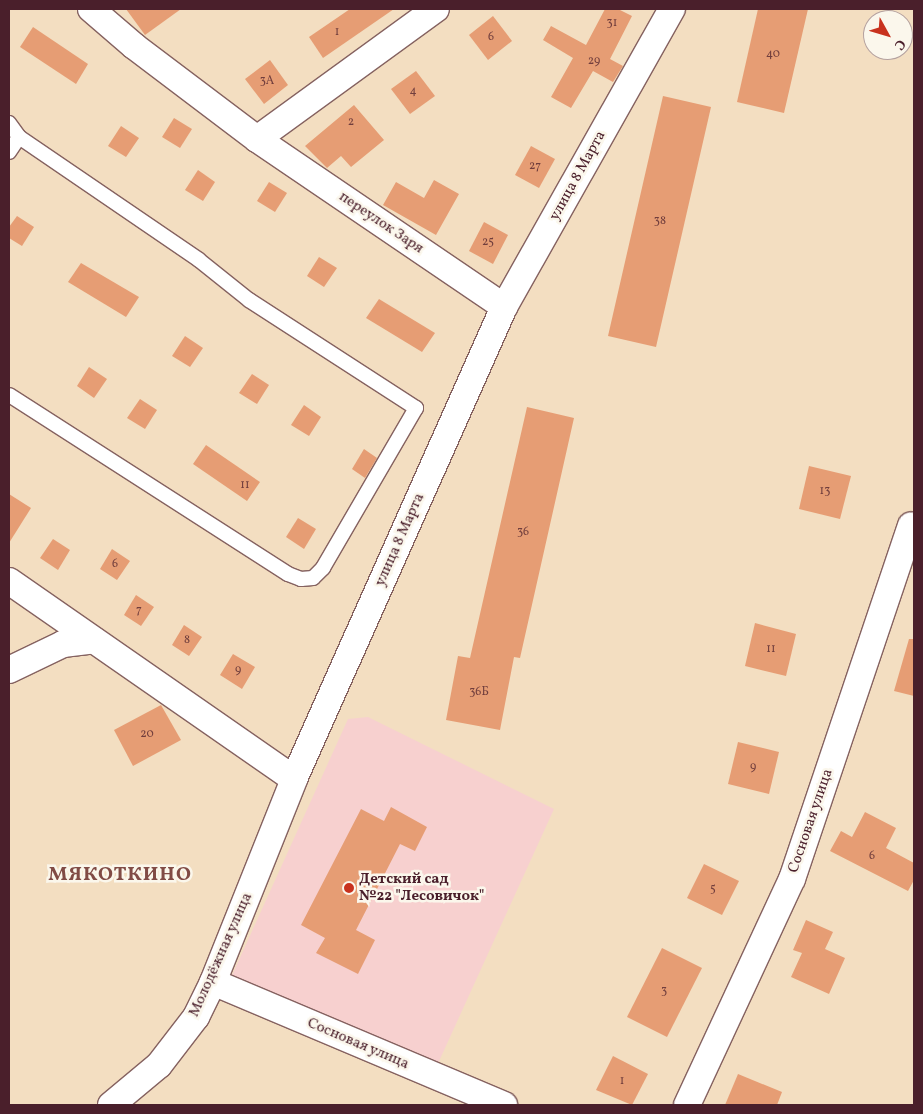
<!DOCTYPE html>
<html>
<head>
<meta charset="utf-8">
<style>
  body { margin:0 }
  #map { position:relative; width:923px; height:1114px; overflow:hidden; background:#f3dec1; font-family:Vollkorn,serif }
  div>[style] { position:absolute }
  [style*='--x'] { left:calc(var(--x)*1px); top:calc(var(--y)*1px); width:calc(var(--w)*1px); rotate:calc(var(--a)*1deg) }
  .built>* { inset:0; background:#f7d0cf }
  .building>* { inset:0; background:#e69d74 }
  .roads { filter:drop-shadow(1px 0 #856260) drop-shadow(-1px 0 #856260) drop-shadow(0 1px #856260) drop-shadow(0 -1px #856260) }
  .service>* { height:14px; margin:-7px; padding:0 7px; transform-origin:7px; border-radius:7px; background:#fff }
  .minor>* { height:26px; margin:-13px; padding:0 13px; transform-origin:13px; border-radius:13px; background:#fff }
  .dots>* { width:14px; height:14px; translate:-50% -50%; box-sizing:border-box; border:2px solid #fbf7ec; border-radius:50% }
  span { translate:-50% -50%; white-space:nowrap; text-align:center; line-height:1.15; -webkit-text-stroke:5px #fbf7ec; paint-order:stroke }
  .number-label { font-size:12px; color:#713e3d }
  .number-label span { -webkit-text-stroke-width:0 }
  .street-label { font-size:15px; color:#4a1f2b }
  .poi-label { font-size:15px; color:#4a1f2b; font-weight:700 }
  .left { translate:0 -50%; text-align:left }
  .district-label { font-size:20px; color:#814b45; font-weight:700; letter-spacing:1px }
  .frame { position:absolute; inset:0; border:10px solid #4a1f2b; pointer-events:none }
  .north { position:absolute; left:863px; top:10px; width:50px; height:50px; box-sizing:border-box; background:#fbf7ec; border:1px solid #b4a19f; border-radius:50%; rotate:129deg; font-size:14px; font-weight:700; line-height:20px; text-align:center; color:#4a1f2b }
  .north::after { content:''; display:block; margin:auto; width:18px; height:22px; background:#c8321e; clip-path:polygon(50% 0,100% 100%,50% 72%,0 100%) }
</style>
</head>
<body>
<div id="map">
  <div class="built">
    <i style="clip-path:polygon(368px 717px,554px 809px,435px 1070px,229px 982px,348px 719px)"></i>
  </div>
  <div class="building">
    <i style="clip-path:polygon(126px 9px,181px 9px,145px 35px)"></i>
    <i style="clip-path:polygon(350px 9px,394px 9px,323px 58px,309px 37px)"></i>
    <i style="clip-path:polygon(605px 9px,618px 9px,632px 16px,610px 59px,623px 66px,613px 82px,593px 71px,571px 108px,551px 97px,573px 58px,543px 40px,551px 26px,586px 45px)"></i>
    <i style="clip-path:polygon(758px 9px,808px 9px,784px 113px,737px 102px)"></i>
    <i style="clip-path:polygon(493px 16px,512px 41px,488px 60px,469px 35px)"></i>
    <i style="clip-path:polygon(33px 27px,88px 64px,76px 84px,20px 47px)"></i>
    <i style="clip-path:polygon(270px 60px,288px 85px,264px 104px,245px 79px)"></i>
    <i style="clip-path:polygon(416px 71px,435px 96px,410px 114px,391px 89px)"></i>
    <i style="clip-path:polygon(663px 96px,711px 107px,656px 347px,608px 336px)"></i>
    <i style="clip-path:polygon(354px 105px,384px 140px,351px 167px,341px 156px,327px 168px,305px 146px)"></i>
    <i style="clip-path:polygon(174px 118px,192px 129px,180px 148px,162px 137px)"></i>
    <i style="clip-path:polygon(121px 126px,139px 138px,126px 157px,108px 146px)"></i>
    <i style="clip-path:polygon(531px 146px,555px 159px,539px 188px,515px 175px)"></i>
    <i style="clip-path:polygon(198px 170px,215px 182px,203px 201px,185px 190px)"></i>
    <i style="clip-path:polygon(434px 180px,459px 194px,436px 235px,383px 205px,396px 182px,424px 198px)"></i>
    <i style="clip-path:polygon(269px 182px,287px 193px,275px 212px,257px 201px)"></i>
    <i style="clip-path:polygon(17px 216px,34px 227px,22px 246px,9px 238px,9px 227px)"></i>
    <i style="clip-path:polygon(484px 222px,508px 235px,493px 264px,469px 251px)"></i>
    <i style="clip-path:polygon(319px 257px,337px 268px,324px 287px,307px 276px)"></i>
    <i style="clip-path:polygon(81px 263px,139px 297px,126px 317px,68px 282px)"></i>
    <i style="clip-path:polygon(379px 299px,435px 333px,422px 352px,366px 318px)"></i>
    <i style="clip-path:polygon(185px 336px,203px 348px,190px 367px,172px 356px)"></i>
    <i style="clip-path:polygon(89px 367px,107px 379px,94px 398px,77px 386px)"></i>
    <i style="clip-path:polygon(252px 374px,269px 385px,257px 404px,239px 393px)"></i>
    <i style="clip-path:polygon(140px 399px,157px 410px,145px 429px,127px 418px)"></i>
    <i style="clip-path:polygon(304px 405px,321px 417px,309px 436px,291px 425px)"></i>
    <i style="clip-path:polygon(527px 407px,574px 418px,520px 658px,514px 657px,500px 730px,446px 720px,458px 656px,470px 658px)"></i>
    <i style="clip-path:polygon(206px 445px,260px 482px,247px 501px,193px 464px)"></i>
    <i style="clip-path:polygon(364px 449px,377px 458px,365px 478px,352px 469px)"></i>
    <i style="clip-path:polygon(809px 466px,851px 476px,840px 519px,799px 509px)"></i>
    <i style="clip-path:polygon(9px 494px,31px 508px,9px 543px)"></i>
    <i style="clip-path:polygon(298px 518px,316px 529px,304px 549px,286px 537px)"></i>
    <i style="clip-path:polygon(53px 539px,70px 550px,58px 570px,40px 558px)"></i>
    <i style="clip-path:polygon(112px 549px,130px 561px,117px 580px,100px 569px)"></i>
    <i style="clip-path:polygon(136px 595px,154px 607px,141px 626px,124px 615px)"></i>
    <i style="clip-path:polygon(755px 623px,796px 634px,786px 676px,745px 666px)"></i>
    <i style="clip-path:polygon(184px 625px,202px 637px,189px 656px,172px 645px)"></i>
    <i style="clip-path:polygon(909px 639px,914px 639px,914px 696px,894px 691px)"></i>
    <i style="clip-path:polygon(233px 654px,255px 667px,242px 689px,220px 675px)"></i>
    <i style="clip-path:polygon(161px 705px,181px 740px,133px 766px,114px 730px)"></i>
    <i style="clip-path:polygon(738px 742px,779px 752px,769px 794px,728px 784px)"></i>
    <i style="clip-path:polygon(391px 807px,427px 827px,415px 851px,400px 844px,356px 930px,375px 940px,358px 974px,316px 953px,325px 938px,301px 925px,361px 809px,384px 821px)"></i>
    <i style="clip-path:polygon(865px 812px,896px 828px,886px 848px,914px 863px,914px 880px,908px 891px,830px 851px,841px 831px,852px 837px)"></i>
    <i style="clip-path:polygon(704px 864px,739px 881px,722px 915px,687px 898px)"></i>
    <i style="clip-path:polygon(806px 920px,833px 932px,825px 949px,845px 958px,829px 994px,791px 977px,802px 953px,793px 950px)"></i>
    <i style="clip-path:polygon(662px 948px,702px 968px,667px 1037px,627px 1017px)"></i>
    <i style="clip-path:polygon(613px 1056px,648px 1074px,632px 1105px,596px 1090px)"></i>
    <i style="clip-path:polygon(738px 1074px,782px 1092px,777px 1105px,725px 1105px)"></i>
  </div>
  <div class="roads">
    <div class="service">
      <i style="--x:9;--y:123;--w:17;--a:54"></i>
      <i style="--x:19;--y:137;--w:218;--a:34.3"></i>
      <i style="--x:199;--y:260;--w:64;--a:38.7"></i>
      <i style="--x:249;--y:300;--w:199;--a:32.9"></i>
      <i style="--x:416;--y:408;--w:185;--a:120.2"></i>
      <i style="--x:323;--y:568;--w:14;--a:135"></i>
      <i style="--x:313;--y:578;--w:12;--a:175"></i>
      <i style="--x:301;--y:579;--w:14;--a:-159"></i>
      <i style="--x:288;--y:574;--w:331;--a:-147.3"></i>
      <i style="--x:9;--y:152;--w:18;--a:-56"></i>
    </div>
    <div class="minor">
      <i style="--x:91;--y:9;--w:57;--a:40.7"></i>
      <i style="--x:134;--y:46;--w:154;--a:37.1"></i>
      <i style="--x:257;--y:139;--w:299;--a:34.2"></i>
      <i style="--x:257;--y:139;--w:221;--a:-36"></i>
      <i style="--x:9;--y:581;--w:347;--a:34.8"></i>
      <i style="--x:9;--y:670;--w:60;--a:-25.7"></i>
      <i style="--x:63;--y:644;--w:31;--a:-7"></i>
      <i style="--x:213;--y:982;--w:316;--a:22.9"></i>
      <i style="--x:111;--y:1105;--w:62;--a:-39.8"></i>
      <i style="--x:159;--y:1065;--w:61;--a:-52.4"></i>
      <i style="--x:196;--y:1017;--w:39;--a:-64"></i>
      <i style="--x:213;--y:982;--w:219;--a:-68.2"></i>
      <i style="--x:294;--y:779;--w:517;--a:-66.01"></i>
      <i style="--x:504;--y:307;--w:342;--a:-60.6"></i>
      <i style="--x:687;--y:1105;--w:249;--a:-65.1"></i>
      <i style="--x:792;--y:879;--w:373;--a:-71.4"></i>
    </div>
  </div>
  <div class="dots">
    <i style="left:349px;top:888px;background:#c8321e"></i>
  </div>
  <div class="number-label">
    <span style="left:612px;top:24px">31</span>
    <span style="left:337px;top:33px">1</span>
    <span style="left:491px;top:38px">6</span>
    <span style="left:773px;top:55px">40</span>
    <span style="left:594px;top:62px">29</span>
    <span style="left:267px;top:82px">3А</span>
    <span style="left:413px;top:92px">4</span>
    <span style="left:351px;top:123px">2</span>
    <span style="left:535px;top:167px">27</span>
    <span style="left:660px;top:222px">38</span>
    <span style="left:488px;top:243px">25</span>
    <span style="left:245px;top:486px">11</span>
    <span style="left:825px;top:492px">13</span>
    <span style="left:523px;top:533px">36</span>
    <span style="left:115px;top:565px">6</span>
    <span style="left:139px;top:611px">7</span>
    <span style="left:187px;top:641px">8</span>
    <span style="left:771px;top:650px">11</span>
    <span style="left:238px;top:671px">9</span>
    <span style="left:479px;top:693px">36Б</span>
    <span style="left:147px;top:735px">20</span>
    <span style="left:753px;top:768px">9</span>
    <span style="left:872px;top:857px">6</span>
    <span style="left:713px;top:890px">5</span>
    <span style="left:664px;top:992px">3</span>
    <span style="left:622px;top:1082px">1</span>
  </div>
  <div class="street-label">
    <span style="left:578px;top:176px;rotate:-61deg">улица 8 Марта</span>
    <span style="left:381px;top:223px;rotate:34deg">переулок Заря</span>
    <span style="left:400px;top:540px;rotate:-66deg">улица 8 Марта</span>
    <span style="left:811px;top:821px;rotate:-71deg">Сосновая улица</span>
    <span style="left:221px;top:955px;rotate:-66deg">Молодёжная улица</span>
    <span style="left:358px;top:1044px;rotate:23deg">Сосновая улица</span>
  </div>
  <div class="poi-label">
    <span class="left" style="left:359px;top:888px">Детский сад<br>№22 "Лесовичок"</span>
  </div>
  <div class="district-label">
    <span style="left:120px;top:875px">МЯКОТКИНО</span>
  </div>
  <div class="frame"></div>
  <div class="north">С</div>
</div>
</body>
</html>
